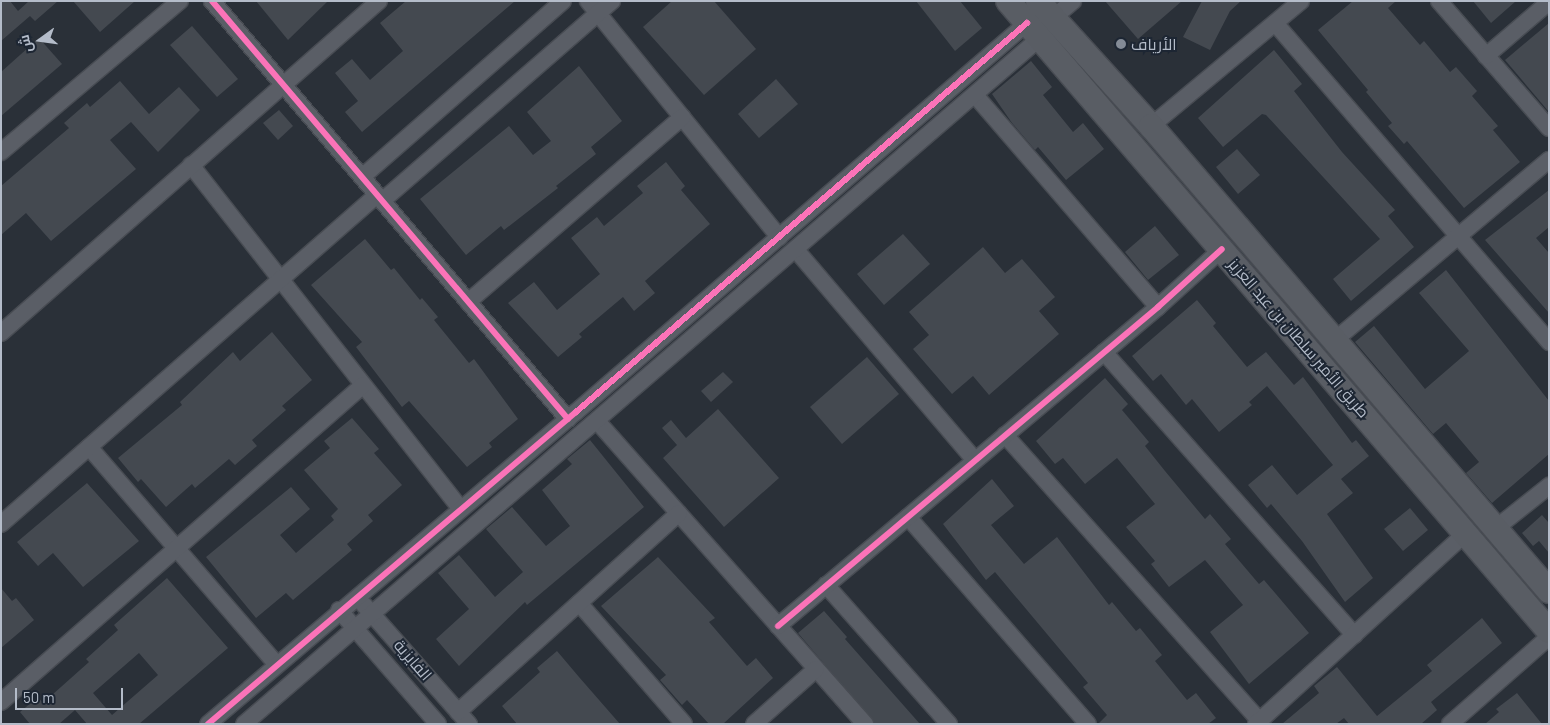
<!DOCTYPE html>
<html>
<head>
<meta charset="utf-8">
<style>
  body { margin:0 }
  #map { position:relative; width:1550px; height:725px; overflow:hidden; background:#2a3038; font-family:Barlow,Cairo,sans-serif }
  div>[style] { position:absolute }
  [style*='--x'] { left:calc(var(--x)*1px); top:calc(var(--y)*1px); width:calc(var(--w)*1px); rotate:calc(var(--a)*1deg) }
  .building>* { inset:0; background:#444950 }
  .roads { filter:drop-shadow(1px 0 #484c53) drop-shadow(-1px 0 #484c53) drop-shadow(0 1px #484c53) drop-shadow(0 -1px #484c53) }
  .street>* { height:16px; margin:-8px; padding:0 8px; transform-origin:8px; border-radius:8px; background:#5a5e66 }
  .secondary>* { height:24px; margin:-12px; padding:0 12px; transform-origin:12px; border-radius:12px; background:#595d64 }
  .cycleway>* { height:6px; margin:-3px; padding:0 3px; transform-origin:3px; border-radius:3px; background:#fb73b8 }
  .dots>* { width:14px; height:14px; translate:-50% -50%; box-sizing:border-box; border:2px solid #1d2633; border-radius:50% }
  span { translate:-50% -50%; white-space:nowrap; text-align:center; line-height:1.15; -webkit-text-stroke:4px #1d2633; paint-order:stroke }
  .poi-label { font-size:16px; color:#b4bcc9 }
  .left { translate:0 -50%; text-align:left }
  .street-label { font-size:16px; color:#b4bcc9 }
  .frame { position:absolute; inset:0; border:2px solid #b4bcc9; pointer-events:none }
  .north { position:absolute; left:15px; top:15px; width:50px; height:50px; -webkit-text-stroke:4px #1d2633; paint-order:stroke; rotate:256deg; font-size:14px; font-weight:700; line-height:20px; text-align:center; color:#b4bcc9 }
  .north::after { content:''; display:block; margin:auto; width:18px; height:22px; background:#b4bcc9; clip-path:polygon(50% 0,100% 100%,50% 72%,0 100%) }
  .scale { position:absolute; left:15px; top:688px; width:108px; height:22px; box-sizing:border-box; border:2px solid #b4bcc9; border-top:0; padding-left:6px; font-size:15px; line-height:18px; white-space:nowrap; color:#b4bcc9; -webkit-text-stroke:4px #1d2633; paint-order:stroke }
</style>
</head>
<body>
<div id="map">
  <div class="building">
    <i style="clip-path:polygon(1px 1px,10px 1px,18px 11px,29px 1px,58px 1px,35px 21px,30px 16px,1px 41px)"></i>
    <i style="clip-path:polygon(73px 1px,135px 1px,100px 32px)"></i>
    <i style="clip-path:polygon(256px 1px,328px 1px,288px 40px)"></i>
    <i style="clip-path:polygon(406px 1px,515px 1px,362px 132px,345px 112px,358px 101px,335px 73px,352px 59px,370px 80px,403px 51px,380px 23px)"></i>
    <i style="clip-path:polygon(672px 1px,714px 1px,756px 49px,704px 95px,643px 27px)"></i>
    <i style="clip-path:polygon(916px 1px,960px 1px,982px 28px,955px 51px)"></i>
    <i style="clip-path:polygon(1105px 1px,1182px 1px,1138px 39px)"></i>
    <i style="clip-path:polygon(1202px 1px,1241px 1px,1230px 11px,1210px 50px,1183px 37px)"></i>
    <i style="clip-path:polygon(1353px 1px,1396px 1px,1388px 8px,1420px 45px,1424px 41px,1450px 72px,1456px 67px,1477px 91px,1472px 96px,1498px 126px,1493px 130px,1520px 162px,1464px 208px,1407px 141px,1404px 144px,1388px 126px,1392px 123px,1366px 92px,1368px 90px,1318px 30px)"></i>
    <i style="clip-path:polygon(1473px 1px,1516px 1px,1491px 23px)"></i>
    <i style="clip-path:polygon(1549px 23px,1549px 112px,1505px 60px)"></i>
    <i style="clip-path:polygon(192px 26px,238px 79px,217px 97px,170px 45px)"></i>
    <i style="clip-path:polygon(39px 38px,62px 64px,1px 116px,1px 72px)"></i>
    <i style="clip-path:polygon(1274px 50px,1302px 84px,1294px 91px,1342px 152px,1395px 210px,1388px 216px,1414px 247px,1351px 301px,1333px 279px,1380px 239px,1266px 115px,1262px 114px,1223px 147px,1198px 118px)"></i>
    <i style="clip-path:polygon(1031px 61px,1052px 87px,1043px 95px,1073px 132px,1083px 123px,1104px 149px,1066px 180px,1038px 147px,1035px 150px,1012px 123px,992px 94px)"></i>
    <i style="clip-path:polygon(579px 66px,622px 121px,591px 147px,596px 154px,556px 186px,558px 188px,504px 230px,501px 226px,466px 255px,420px 199px,509px 126px,533px 155px,551px 141px,527px 112px)"></i>
    <i style="clip-path:polygon(776px 79px,798px 104px,759px 138px,738px 114px)"></i>
    <i style="clip-path:polygon(120px 81px,149px 114px,179px 87px,200px 110px,158px 152px,131px 122px,110px 140px,136px 169px,51px 241px,26px 213px,1px 235px,1px 186px,69px 128px,64px 123px,87px 103px,90px 107px)"></i>
    <i style="clip-path:polygon(279px 110px,293px 126px,278px 140px,263px 123px)"></i>
    <i style="clip-path:polygon(1237px 149px,1260px 175px,1238px 194px,1216px 167px)"></i>
    <i style="clip-path:polygon(666px 162px,685px 186px,681px 190px,710px 224px,645px 281px,655px 293px,634px 311px,623px 297px,579px 334px,582px 337px,558px 357px,508px 303px,534px 282px,557px 310px,600px 274px,571px 238px,597px 217px,604px 226px,643px 193px,637px 186px)"></i>
    <i style="clip-path:polygon(1549px 190px,1549px 227px,1536px 238px,1549px 253px,1549px 313px,1485px 240px)"></i>
    <i style="clip-path:polygon(1155px 226px,1179px 255px,1148px 280px,1125px 252px)"></i>
    <i style="clip-path:polygon(903px 234px,930px 264px,884px 305px,857px 274px)"></i>
    <i style="clip-path:polygon(365px 239px,391px 270px,394px 268px,420px 300px,422px 298px,438px 317px,434px 320px,469px 363px,474px 359px,518px 419px,489px 443px,492px 447px,467px 467px,409px 401px,402px 407px,356px 347px,362px 342px,311px 285px)"></i>
    <i style="clip-path:polygon(983px 247px,1005px 273px,1022px 259px,1055px 297px,1039px 311px,1059px 334px,989px 395px,973px 376px,952px 394px,913px 349px,929px 335px,909px 312px)"></i>
    <i style="clip-path:polygon(1446px 270px,1549px 401px,1549px 454px,1492px 503px,1466px 473px,1479px 462px,1446px 423px,1433px 434px,1355px 342px,1374px 326px,1425px 389px,1469px 351px,1419px 293px)"></i>
    <i style="clip-path:polygon(1197px 300px,1216px 323px,1213px 326px,1247px 367px,1266px 352px,1294px 385px,1303px 377px,1352px 443px,1356px 440px,1369px 456px,1341px 479px,1353px 493px,1327px 514px,1373px 578px,1345px 602px,1302px 541px,1271px 504px,1267px 508px,1248px 485px,1272px 465px,1297px 495px,1333px 465px,1267px 386px,1249px 402px,1252px 405px,1219px 432px,1192px 399px,1186px 405px,1161px 374px,1153px 381px,1132px 356px)"></i>
    <i style="clip-path:polygon(272px 332px,312px 380px,282px 406px,286px 410px,252px 440px,257px 446px,235px 465px,229px 459px,195px 488px,192px 484px,166px 507px,141px 479px,138px 482px,118px 458px,182px 405px,180px 402px,233px 352px,240px 361px)"></i>
    <i style="clip-path:polygon(867px 357px,899px 394px,842px 444px,810px 407px)"></i>
    <i style="clip-path:polygon(723px 372px,733px 382px,711px 402px,701px 391px)"></i>
    <i style="clip-path:polygon(1105px 378px,1128px 404px,1122px 410px,1149px 442px,1145px 446px,1165px 471px,1205px 519px,1210px 514px,1231px 539px,1225px 544px,1259px 584px,1264px 580px,1309px 633px,1249px 684px,1210px 632px,1243px 605px,1205px 560px,1169px 587px,1151px 564px,1155px 561px,1126px 527px,1155px 504px,1117px 458px,1085px 484px,1063px 458px,1055px 464px,1036px 441px)"></i>
    <i style="clip-path:polygon(718px 409px,779px 478px,724px 527px,663px 458px,677px 445px,662px 428px,671px 420px,686px 438px)"></i>
    <i style="clip-path:polygon(352px 418px,379px 449px,374px 453px,402px 485px,368px 515px,373px 521px,347px 544px,352px 550px,293px 600px,286px 593px,256px 618px,206px 557px,291px 487px,310px 509px,280px 535px,296px 553px,334px 520px,331px 516px,338px 509px,304px 470px,330px 448px,324px 441px)"></i>
    <i style="clip-path:polygon(590px 440px,644px 507px,527px 605px,525px 602px,459px 666px,436px 639px,469px 609px,438px 573px,459px 555px,495px 597px,523px 572px,486px 529px,512px 507px,546px 546px,570px 526px,542px 490px,572px 464px,567px 459px)"></i>
    <i style="clip-path:polygon(992px 479px,1014px 506px,991px 525px,1024px 564px,1057px 537px,1109px 605px,1112px 602px,1136px 631px,1140px 628px,1162px 655px,1155px 661px,1187px 700px,1196px 693px,1216px 718px,1208px 724px,1098px 724px,1107px 715px,1083px 687px,1088px 683px,995px 572px,986px 580px,943px 524px)"></i>
    <i style="clip-path:polygon(87px 483px,139px 541px,83px 587px,53px 553px,38px 566px,17px 542px)"></i>
    <i style="clip-path:polygon(1410px 508px,1428px 530px,1403px 551px,1384px 529px)"></i>
    <i style="clip-path:polygon(1542px 515px,1549px 523px,1549px 553px,1539px 541px,1533px 546px,1522px 533px)"></i>
    <i style="clip-path:polygon(658px 557px,715px 618px,709px 622px,747px 666px,756px 658px,773px 678px,723px 724px,709px 724px,687px 700px,682px 705px,660px 680px,666px 675px,601px 606px)"></i>
    <i style="clip-path:polygon(evenodd,167px 578px,228px 648px,139px 724px,87px 724px,75px 710px,59px 724px,30px 724px,20px 712px,38px 697px,43px 703px,89px 662px,86px 659px,118px 630px,114px 625px,167px 578px,139px 653px,158px 675px,112px 715px,93px 693px,139px 653px)"></i>
    <i style="clip-path:polygon(1px 588px,12px 601px,16px 598px,34px 620px,1px 648px)"></i>
    <i style="clip-path:polygon(824px 611px,847px 637px,845px 639px,920px 724px,875px 724px,798px 633px)"></i>
    <i style="clip-path:polygon(1482px 618px,1502px 643px,1431px 702px,1437px 710px,1421px 724px,1349px 724px,1344px 718px,1336px 724px,1282px 724px,1319px 693px,1314px 686px,1337px 667px,1377px 716px,1432px 671px,1427px 665px)"></i>
    <i style="clip-path:polygon(557px 651px,579px 677px,620px 724px,517px 724px,502px 706px,540px 672px,537px 668px)"></i>
    <i style="clip-path:polygon(1517px 693px,1542px 724px,1485px 724px,1499px 712px,1496px 709px)"></i>
  </div>
  <div class="roads">
    <div class="street">
      <i style="--x:212;--y:1;--w:549;--a:49.58"></i>
      <i style="--x:588;--y:1;--w:304;--a:51"></i>
      <i style="--x:1439;--y:1;--w:168;--a:49.1"></i>
      <i style="--x:1053;--y:18;--w:26;--a:-40"></i>
      <i style="--x:1275;--y:23;--w:421;--a:49.3"></i>
      <i style="--x:1486;--y:56;--w:83;--a:-40.6"></i>
      <i style="--x:975;--y:95;--w:280;--a:49.2"></i>
      <i style="--x:1151;--y:126;--w:195;--a:-39.8"></i>
      <i style="--x:1;--y:152;--w:234;--a:-40.2"></i>
      <i style="--x:191;--y:165;--w:437;--a:51.9"></i>
      <i style="--x:362;--y:177;--w:267;--a:-41.2"></i>
      <i style="--x:382;--y:201;--w:305;--a:-41"></i>
      <i style="--x:796;--y:250;--w:276;--a:49.6"></i>
      <i style="--x:468;--y:302;--w:283;--a:-40.8"></i>
      <i style="--x:1;--y:333;--w:503;--a:-41.29"></i>
      <i style="--x:1335;--y:340;--w:280;--a:-40.1"></i>
      <i style="--x:1104;--y:352;--w:378;--a:48.5"></i>
      <i style="--x:597;--y:421;--w:405;--a:48.5"></i>
      <i style="--x:1005;--y:435;--w:383;--a:48.3"></i>
      <i style="--x:89;--y:447;--w:286;--a:49.2"></i>
      <i style="--x:908;--y:517;--w:274;--a:49"></i>
      <i style="--x:1;--y:524;--w:500;--a:-41.2"></i>
      <i style="--x:1496;--y:528;--w:68;--a:-38.4"></i>
      <i style="--x:826;--y:585;--w:186;--a:48.5"></i>
      <i style="--x:579;--y:603;--w:160;--a:49"></i>
      <i style="--x:364;--y:605;--w:159;--a:48.6"></i>
      <i style="--x:339;--y:610;--w:151;--a:49"></i>
      <i style="--x:778;--y:626;--w:496;--a:-40"></i>
      <i style="--x:1158;--y:307;--w:86;--a:-42.2"></i>
      <i style="--x:1;--y:702;--w:481;--a:-41.2"></i>
      <i style="--x:458;--y:712;--w:297;--a:-42"></i>
      <i style="--x:208;--y:724;--w:482;--a:-40.3"></i>
      <i style="--x:576;--y:412;--w:596;--a:-40.78"></i>
      <i style="--x:244;--y:724;--w:1051;--a:-40.76"></i>
      <i style="--x:754;--y:724;--w:83;--a:-41.6"></i>
      <i style="--x:1256;--y:724;--w:284;--a:-42.3"></i>
      <i style="--x:1450;--y:724;--w:132;--a:-41.3"></i>
    </div>
    <div class="secondary">
      <i style="--x:1008;--y:1;--w:830;--a:49.35"></i>
      <i style="--x:1038;--y:1;--w:169;--a:47.9"></i>
      <i style="--x:1151;--y:126;--w:612;--a:49.44"></i>
    </div>
  </div>
  <div class="cycleway">
    <i style="--x:212;--y:1;--w:549;--a:49.58"></i>
    <i style="--x:778;--y:626;--w:496;--a:-40"></i>
    <i style="--x:1158;--y:307;--w:86;--a:-42.2"></i>
    <i style="--x:208;--y:724;--w:482;--a:-40.3"></i>
    <i style="--x:576;--y:412;--w:596;--a:-40.78"></i>
  </div>
  <div class="dots">
    <i style="left:1121px;top:44px;background:#848b96"></i>
  </div>
  <div class="poi-label">
    <span class="left" style="left:1131px;top:44px">الأرياف</span>
  </div>
  <div class="street-label">
    <span style="left:1299px;top:338px;rotate:49deg">طريق الأمير سلطان بن عبد العزيز</span>
    <span style="left:413px;top:660px;rotate:49deg">الفايزية</span>
  </div>
  <div class="frame"></div>
  <div class="north">ش</div>
  <div class="scale">50 m</div>
</div>
</body>
</html>
